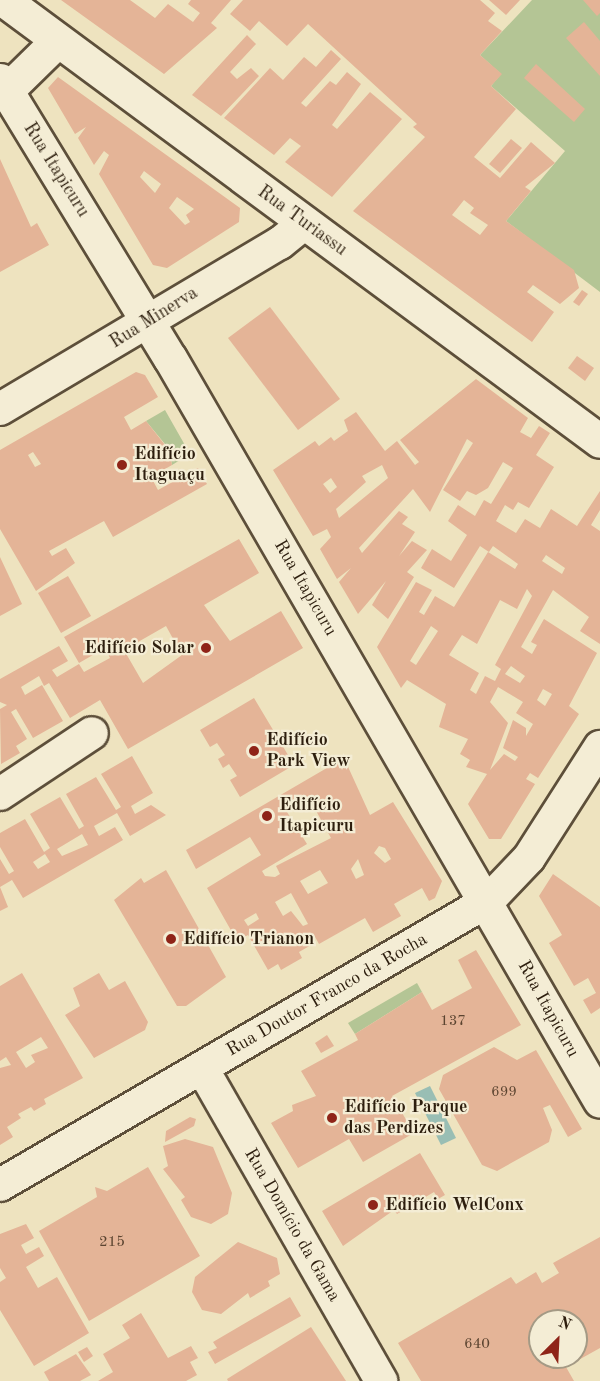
<!DOCTYPE html>
<html>
<head>
<meta charset="utf-8">
<style>
  body { margin:0 }
  #map { position:relative; width:600px; height:1381px; overflow:hidden; background:#eee3bf; font-family:"Old Standard TT",serif }
  div>[style] { position:absolute }
  [style*='--x'] { left:calc(var(--x)*1px); top:calc(var(--y)*1px); width:calc(var(--w)*1px); rotate:calc(var(--a)*1deg) }
  .green>* { inset:0; background:#b4c595 }
  .water>* { inset:0; background:#99beb4 }
  .building>* { inset:0; background:#e4b497 }
  .roads { filter:drop-shadow(2px 0 #5d4f3a) drop-shadow(-2px 0 #5d4f3a) drop-shadow(0 2px #5d4f3a) drop-shadow(0 -2px #5d4f3a) }
  .minor>* { height:32px; margin:-16px; padding:0 16px; transform-origin:16px; border-radius:16px; background:#f4edd5 }
  .tertiary>* { height:33px; margin:-16.5px; padding:0 16.5px; transform-origin:16.5px; border-radius:16.5px; background:#f4edd5 }
  .dots>* { width:16px; height:16px; translate:-50% -50%; box-sizing:border-box; border:3px solid #f4edd5; border-radius:50% }
  span { translate:-50% -50%; white-space:nowrap; text-align:center; line-height:1.15; -webkit-text-stroke:4.5px #f4edd5; paint-order:stroke }
  .number-label { font-size:15px; color:#5b4430 }
  .number-label span { -webkit-text-stroke-width:0 }
  .street-label { font-size:18px; color:#2d1e0e }
  .poi-label { font-size:18px; color:#2d1e0e; font-weight:700 }
  .left { translate:0 -50%; text-align:left }
  .right { translate:-100% -50%; text-align:right }
  .north { position:absolute; left:528px; top:1309px; width:60px; height:60px; box-sizing:border-box; background:#f4edd5; border:2px solid #a49a85; border-radius:50%; rotate:24deg; font-size:16px; font-weight:700; line-height:24px; text-align:center; color:#2d1e0e }
  .north::after { content:''; display:block; margin:auto; width:21px; height:27px; background:#8f2418; clip-path:polygon(50% 0,100% 100%,50% 72%,0 100%) }
</style>
</head>
<body>
<div id="map">
  <div class="green">
    <i style="clip-path:polygon(532px 0,600px 0,600px 292px,506px 221px,565px 151px,491px 86px,501px 74px,480px 55px)"></i>
    <i style="clip-path:polygon(165px 410px,190px 454px,172px 465px,169px 449px,146px 421px)"></i>
    <i style="clip-path:polygon(417px 983px,422px 992px,355px 1034px,348px 1023px)"></i>
  </div>
  <div class="water">
    <i style="clip-path:polygon(430px 1086px,456px 1138px,441px 1145px,415px 1093px)"></i>
  </div>
  <div class="building">
    <i style="clip-path:polygon(61px 0,130px 0,155px 18px,168px 4px,193px 22px,200px 13px,188px 4px,191px 0,231px 0,211px 23px,217px 28px,164px 74px)"></i>
    <i style="clip-path:polygon(evenodd,243px 0,480px 0,495px 13px,488px 21px,502px 31px,480px 55px,502px 74px,491px 86px,516px 109px,474px 157px,500px 178px,531px 142px,555px 163px,525px 187px,531px 191px,506px 221px,574px 270px,579px 288px,560px 304px,533px 285px,527px 292px,554px 312px,532px 342px,353px 211px,425px 137px,413px 127px,417px 124px,308px 24px,287px 46px,259px 21px,250px 31px,230px 14px,243px 0,464px 200px,474px 208px,470px 213px,488px 225px,480px 235px,452px 215px,464px 200px)"></i>
    <i style="clip-path:polygon(489px 0,520px 0,506px 15px)"></i>
    <i style="clip-path:polygon(583px 0,600px 0,600px 13px,597px 16px)"></i>
    <i style="clip-path:polygon(584px 22px,600px 41px,600px 76px,566px 38px)"></i>
    <i style="clip-path:polygon(247px 35px,256px 44px,230px 72px,237px 79px,251px 68px,259px 76px,221px 116px,192px 95px)"></i>
    <i style="clip-path:polygon(331px 50px,341px 59px,301px 103px,306px 107px,330px 81px,336px 85px,347px 72px,361px 84px,332px 125px,337px 129px,370px 92px,402px 119px,332px 197px,285px 162px,301px 146px,290px 138px,274px 155px,224px 118px,270px 68px,283px 80px,304px 57px,316px 67px)"></i>
    <i style="clip-path:polygon(536px 64px,585px 109px,574px 122px,524px 78px)"></i>
    <i style="clip-path:polygon(evenodd,58px 77px,240px 208px,239px 222px,167px 268px,153px 265px,99px 174px,109px 155px,104px 151px,94px 165px,78px 138px,86px 127px,75px 134px,48px 88px,58px 77px,144px 171px,161px 184px,155px 193px,140px 177px,144px 171px,58px 77px,177px 197px,194px 209px,186px 215px,190px 222px,185px 225px,169px 208px,177px 197px)"></i>
    <i style="clip-path:polygon(511px 139px,522px 148px,500px 173px,489px 164px)"></i>
    <i style="clip-path:polygon(0 159px,31px 227px,37px 223px,49px 245px,0 272px)"></i>
    <i style="clip-path:polygon(582px 290px,588px 294px,579px 306px,573px 302px)"></i>
    <i style="clip-path:polygon(270px 307px,340px 399px,298px 430px,228px 338px)"></i>
    <i style="clip-path:polygon(577px 356px,594px 368px,585px 381px,568px 368px)"></i>
    <i style="clip-path:polygon(evenodd,136px 372px,145px 375px,158px 397px,124px 417px,131px 430px,146px 421px,169px 450px,172px 465px,151px 477px,158px 490px,198px 468px,207px 484px,113px 537px,104px 521px,49px 551px,52px 556px,66px 548px,75px 563px,36px 591px,0 529px,0 450px,136px 372px,33px 452px,41px 464px,35px 467px,28px 455px,33px 452px)"></i>
    <i style="clip-path:polygon(evenodd,476px 379px,528px 418px,520px 432px,531px 438px,539px 426px,550px 433px,536px 455px,554px 467px,529px 508px,518px 502px,513px 510px,505px 505px,496px 521px,516px 533px,525px 519px,540px 528px,551px 509px,577px 526px,600px 491px,600px 510px,591px 525px,600px 531px,600px 644px,580px 631px,589px 617px,553px 590px,521px 647px,532px 654px,537px 645px,531px 642px,544px 619px,597px 653px,569px 706px,579px 714px,538px 778px,530px 773px,526px 779px,535px 784px,501px 839px,489px 839px,468px 804px,487px 774px,466px 767px,470px 760px,460px 754px,468px 739px,439px 727px,446px 704px,407px 680px,401px 688px,377px 647px,416px 582px,432px 590px,419px 612px,424px 615px,435px 596px,454px 607px,488px 552px,515px 569px,518px 564px,493px 546px,489px 552px,480px 546px,454px 588px,421px 568px,432px 549px,451px 561px,467px 535px,448px 521px,458px 505px,475px 516px,484px 500px,491px 504px,513px 468px,503px 462px,488px 488px,476px 495px,467px 491px,460px 501px,443px 490px,473px 443px,467px 439px,430px 512px,413px 489px,359px 548px,362px 553px,399px 511px,408px 517px,402px 524px,415px 532px,399px 556px,412px 541px,427px 550px,407px 572px,414px 577px,388px 619px,372px 605px,386px 581px,358px 614px,339px 582px,351px 568px,337px 579px,320px 549px,331px 537px,327px 529px,313px 536px,273px 470px,315px 441px,319px 446px,331px 437px,334px 441px,348px 431px,344px 420px,356px 412px,385px 451px,397px 441px,415px 465px,419px 462px,400px 440px,476px 379px,382px 465px,388px 478px,339px 518px,336px 509px,366px 482px,362px 476px,382px 465px,476px 379px,331px 478px,337px 487px,330px 493px,323px 484px,331px 478px,476px 379px,546px 555px,565px 568px,562px 574px,542px 561px,546px 555px,476px 379px,527px 589px,532px 596px,495px 665px,501px 669px,495px 681px,485px 676px,476px 694px,470px 690px,479px 673px,449px 655px,462px 635px,477px 644px,500px 600px,517px 609px,527px 589px,476px 379px,431px 626px,438px 631px,416px 665px,410px 661px,431px 626px,476px 379px,511px 666px,525px 676px,520px 683px,505px 674px,511px 666px,476px 379px,498px 687px,523px 702px,516px 713px,533px 724px,526px 736px,526px 728px,513px 720px,503px 748px,518px 757px,515px 761px,504px 754px,490px 770px,508px 723px,490px 702px,498px 687px,476px 379px,543px 689px,552px 694px,545px 706px,537px 700px,543px 689px)"></i>
    <i style="clip-path:polygon(evenodd,239px 539px,259px 573px,204px 605px,230px 641px,281px 611px,303px 648px,128px 749px,100px 700px,70px 718px,49px 683px,44px 686px,39px 676px,21px 687px,25px 695px,42px 685px,63px 721px,33px 738px,16px 709px,11px 712px,27px 739px,16px 746px,20px 753px,1px 764px,0 709px,7px 705px,0 702px,0 679px,59px 646px,68px 661px,52px 670px,57px 677px,79px 664px,84px 672px,110px 658px,105px 648px,79px 663px,64px 637px,239px 539px,166px 626px,182px 655px,143px 683px,124px 650px,166px 626px)"></i>
    <i style="clip-path:polygon(0 557px,22px 604px,0 616px)"></i>
    <i style="clip-path:polygon(68px 576px,91px 616px,61px 633px,38px 593px)"></i>
    <i style="clip-path:polygon(254px 698px,294px 765px,240px 797px,230px 780px,237px 776px,229px 764px,223px 768px,218px 759px,225px 755px,217px 743px,210px 747px,200px 730px)"></i>
    <i style="clip-path:polygon(evenodd,132px 756px,153px 793px,131px 806px,135px 814px,151px 805px,166px 815px,130px 836px,117px 813px,94px 826px,99px 836px,115px 827px,123px 840px,23px 898px,12px 880px,0 887px,0 859px,9px 874px,14px 871px,0 847px,0 833px,25px 819px,44px 852px,50px 848px,30px 814px,60px 797px,79px 829px,84px 826px,66px 794px,96px 777px,116px 810px,121px 807px,101px 774px,132px 756px,82px 834px,88px 845px,62px 856px,57px 849px,82px 834px,132px 756px,45px 854px,50px 862px,38px 869px,33px 862px,45px 854px)"></i>
    <i style="clip-path:polygon(evenodd,344px 758px,370px 815px,393px 802px,442px 881px,435px 898px,429px 901px,422px 888px,394px 904px,401px 916px,373px 932px,365px 918px,319px 944px,314px 935px,310px 938px,313px 944px,299px 952px,302px 958px,281px 970px,278px 964px,268px 970px,248px 935px,237px 941px,207px 888px,261px 855px,250px 837px,196px 869px,186px 850px,344px 758px,309px 798px,331px 838px,276px 866px,280px 874px,275px 877px,265px 876px,262px 871px,307px 844px,287px 812px,309px 798px,344px 758px,379px 846px,385px 848px,391px 859px,385px 863px,374px 853px,379px 846px,344px 758px,358px 859px,364px 875px,356px 879px,351px 869px,358px 859px,344px 758px,320px 870px,328px 883px,308px 894px,300px 881px,320px 870px,344px 758px,291px 893px,308px 924px,303px 926px,291px 911px,283px 916px,275px 902px,291px 893px,344px 758px,256px 913px,259px 919px,248px 926px,244px 920px,256px 913px)"></i>
    <i style="clip-path:polygon(166px 870px,226px 977px,186px 1006px,177px 1006px,114px 900px,141px 878px,144px 883px)"></i>
    <i style="clip-path:polygon(553px 874px,600px 907px,600px 1008px,591px 1014px,583px 1000px,596px 993px,588px 978px,574px 986px,549px 943px,562px 935px,539px 896px)"></i>
    <i style="clip-path:polygon(0 887px,8px 907px,0 911px)"></i>
    <i style="clip-path:polygon(476px 950px,521px 1025px,392px 1096px,414px 1133px,363px 1162px,349px 1139px,298px 1168px,271px 1123px,293px 1111px,292px 1105px,316px 1096px,301px 1071px,358px 1040px,355px 1034px,422px 992px,432px 1010px,472px 988px,458px 960px)"></i>
    <i style="clip-path:polygon(evenodd,22px 973px,83px 1078px,44px 1099px,46px 1104px,34px 1111px,31px 1107px,18px 1114px,21px 1118px,7px 1127px,13px 1137px,0 1145px,0 1068px,11px 1065px,6px 1057px,0 1061px,0 986px,22px 973px,41px 1037px,48px 1048px,31px 1055px,35px 1062px,26px 1068px,16px 1052px,41px 1037px)"></i>
    <i style="clip-path:polygon(99px 973px,109px 990px,125px 981px,148px 1022px,145px 1030px,94px 1058px,65px 1015px,80px 1006px,73px 988px)"></i>
    <i style="clip-path:polygon(327px 1035px,334px 1046px,321px 1053px,315px 1043px)"></i>
    <i style="clip-path:polygon(494px 1047px,517px 1060px,536px 1050px,582px 1129px,568px 1137px,550px 1105px,543px 1108px,552px 1130px,549px 1142px,497px 1171px,482px 1165px,439px 1089px,443px 1075px)"></i>
    <i style="clip-path:polygon(190px 1117px,196px 1119px,194px 1126px,165px 1142px,166px 1131px)"></i>
    <i style="clip-path:polygon(185px 1139px,213px 1147px,232px 1193px,228px 1214px,211px 1224px,191px 1217px,181px 1200px,185px 1197px,163px 1169px,168px 1166px,163px 1146px)"></i>
    <i style="clip-path:polygon(420px 1153px,445px 1195px,438px 1199px,434px 1192px,397px 1214px,394px 1210px,343px 1246px,322px 1211px)"></i>
    <i style="clip-path:polygon(148px 1167px,200px 1256px,89px 1321px,39px 1231px,97px 1197px,95px 1187px,107px 1191px)"></i>
    <i style="clip-path:polygon(26px 1224px,34px 1238px,21px 1245px,26px 1254px,39px 1247px,44px 1256px,26px 1267px,38px 1288px,57px 1277px,89px 1333px,34px 1366px,0 1310px,0 1282px,6px 1278px,0 1268px,0 1234px)"></i>
    <i style="clip-path:polygon(evenodd,600px 1237px,600px 1348px,566px 1367px,574px 1381px,421px 1381px,398px 1343px,511px 1277px,516px 1284px,536px 1272px,542px 1283px,559px 1273px,553px 1263px,600px 1237px,540px 1321px,576px 1321px,576px 1357px,540px 1357px,540px 1321px)"></i>
    <i style="clip-path:polygon(238px 1242px,277px 1258px,280px 1274px,268px 1281px,270px 1286px,250px 1298px,248px 1293px,221px 1314px,202px 1310px,192px 1292px,195px 1277px)"></i>
    <i style="clip-path:polygon(290px 1297px,301px 1316px,215px 1364px,208px 1352px,217px 1348px,213px 1342px)"></i>
    <i style="clip-path:polygon(141px 1313px,168px 1358px,191px 1346px,198px 1358px,190px 1362px,197px 1375px,186px 1381px,98px 1381px,113px 1372px,103px 1354px,130px 1338px,122px 1325px)"></i>
    <i style="clip-path:polygon(311px 1327px,346px 1381px,228px 1381px,227px 1379px)"></i>
    <i style="clip-path:polygon(87px 1347px,93px 1356px,84px 1362px,78px 1352px)"></i>
    <i style="clip-path:polygon(76px 1354px,91px 1375px,80px 1381px,49px 1381px,44px 1372px)"></i>
  </div>
  <div class="roads">
    <div class="minor">
      <i style="--x:0;--y:409;--w:326;--a:-30.7"></i>
      <i style="--x:280;--y:243;--w:32;--a:-39"></i>
      <i style="--x:0;--y:794;--w:110;--a:-33.5"></i>
      <i style="--x:202;--y:1068;--w:361;--a:60.2"></i>
      <i style="--x:0;--y:1185;--w:565;--a:-30.2"></i>
      <i style="--x:488;--y:901;--w:59;--a:-46.4"></i>
      <i style="--x:529;--y:858;--w:132;--a:-57.4"></i>
    </div>
    <div class="tertiary">
      <i style="--x:4;--y:0;--w:741;--a:36.5"></i>
      <i style="--x:0;--y:80;--w:326;--a:58.6"></i>
      <i style="--x:170;--y:358;--w:858;--a:59.94"></i>
      <i style="--x:7;--y:90;--w:70;--a:-44.4"></i>
    </div>
  </div>
  <div class="dots">
    <i style="left:122px;top:465px;background:#8f2418"></i>
    <i style="left:206px;top:648px;background:#8f2418"></i>
    <i style="left:254px;top:751px;background:#8f2418"></i>
    <i style="left:267px;top:816px;background:#8f2418"></i>
    <i style="left:171px;top:939px;background:#8f2418"></i>
    <i style="left:332px;top:1118px;background:#8f2418"></i>
    <i style="left:373px;top:1205px;background:#8f2418"></i>
  </div>
  <div class="number-label">
    <span style="left:453px;top:1022px">137</span>
    <span style="left:504px;top:1093px">699</span>
    <span style="left:112px;top:1243px">215</span>
    <span style="left:477px;top:1345px">640</span>
  </div>
  <div class="street-label">
    <span style="left:56px;top:170px;rotate:58deg">Rua Itapicuru</span>
    <span style="left:302px;top:221px;rotate:36deg">Rua Turiassu</span>
    <span style="left:154px;top:318px;rotate:-32deg">Rua Minerva</span>
    <span style="left:305px;top:588px;rotate:60deg">Rua Itapicuru</span>
    <span style="left:327px;top:995px;rotate:-30deg">Rua Doutor Franco da Rocha</span>
    <span style="left:548px;top:1009px;rotate:61deg">Rua Itapicuru</span>
    <span style="left:292px;top:1225px;rotate:60deg">Rua Domício da Gama</span>
  </div>
  <div class="poi-label">
    <span class="left" style="left:134px;top:465px">Edifício<br>Itaguaçu</span>
    <span class="right" style="left:194px;top:648px">Edifício Solar</span>
    <span class="left" style="left:266px;top:751px">Edifício<br>Park View</span>
    <span class="left" style="left:279px;top:816px">Edifício<br>Itapicuru</span>
    <span class="left" style="left:183px;top:939px">Edifício Trianon</span>
    <span class="left" style="left:344px;top:1118px">Edifício Parque<br>das Perdizes</span>
    <span class="left" style="left:385px;top:1205px">Edifício WelConx</span>
  </div>
  <div class="north">N</div>
</div>
</body>
</html>
